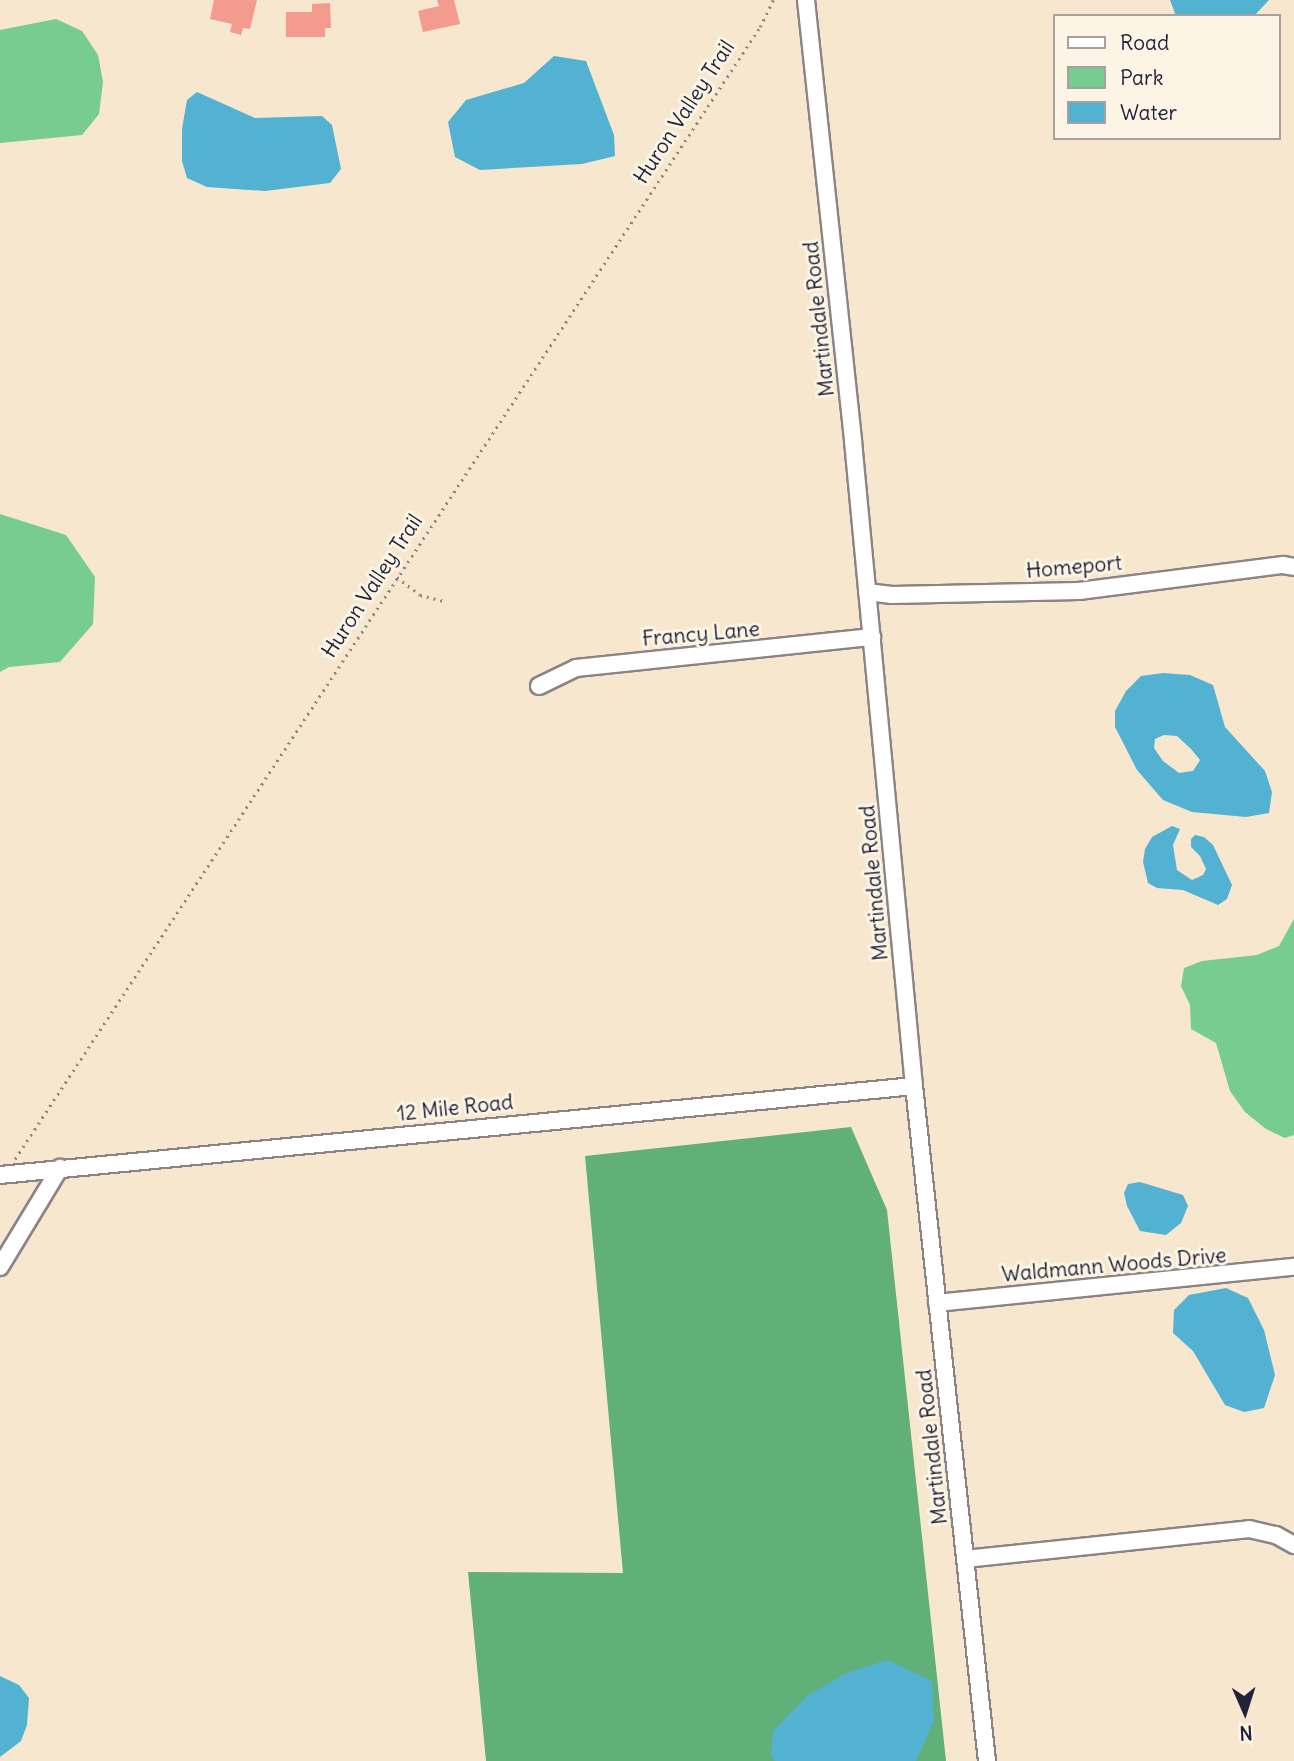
<!DOCTYPE html>
<html>
<head>
<meta charset="utf-8">
<style>
  body { margin:0 }
  #map { position:relative; width:1294px; height:1761px; overflow:hidden; background:#f6e7ce; font-family:Delius,sans-serif }
  div>[style] { position:absolute }
  [style*='--x'] { left:calc(var(--x)*1px); top:calc(var(--y)*1px); width:calc(var(--w)*1px); rotate:calc(var(--a)*1deg) }
  .green>* { inset:0; background:#77cc90 }
  .forest>* { inset:0; background:#61b07a }
  .water>* { inset:0; background:#53b2d2 }
  .building>* { inset:0; background:#f39b8e }
  .path>* { height:2.5px; margin-top:-1.25px; transform-origin:0; background:repeating-linear-gradient(90deg,#8c8484 0 2px,transparent 0 7px) }
  .roads { filter:drop-shadow(2px 0 #8c8484) drop-shadow(-2px 0 #8c8484) drop-shadow(0 2px #8c8484) drop-shadow(0 -2px #8c8484) }
  .minor>* { height:16px; margin:-8px; padding:0 8px; transform-origin:8px; border-radius:8px; background:#fff }
  span { translate:-50% -50%; white-space:nowrap; text-align:center; line-height:1.15; -webkit-text-stroke:6px #fcf5e5; paint-order:stroke }
  .street-label { font-size:21px; color:#22223b }
  .legend { position:absolute; left:1053px; top:14px; width:228px; height:126px; box-sizing:border-box; background:#fcf5e5; border:2px solid #a5a1a1; margin:0; padding:9px 12px; list-style:none; font-size:21px; color:#22223b }
  .legend li { display:flex; align-items:center; gap:14px; height:35px }
  .legend b { width:35px; border:2px solid #a5a1a1 }
  .north { position:absolute; left:1210px; top:1677px; width:70px; height:70px; -webkit-text-stroke:5px #fcf5e5; paint-order:stroke; rotate:177deg; font-size:19px; font-weight:700; line-height:28px; text-align:center; color:#22223b }
  .north::after { content:''; display:block; margin:auto; width:24px; height:32px; background:#22223b; clip-path:polygon(50% 0,100% 100%,50% 72%,0 100%) }
</style>
</head>
<body>
<div id="map">
  <div class="green">
    <i style="clip-path:polygon(56px 19px,82px 31px,98px 55px,103px 82px,99px 114px,82px 135px,0 143px,0 30px)"></i>
    <i style="clip-path:polygon(0 514px,66px 535px,95px 577px,93px 624px,60px 662px,9px 667px,0 672px)"></i>
    <i style="clip-path:polygon(1294px 919px,1294px 1135px,1285px 1138px,1266px 1129px,1245px 1112px,1230px 1091px,1216px 1043px,1191px 1029px,1190px 1005px,1181px 986px,1184px 968px,1202px 961px,1257px 955px,1279px 946px)"></i>
  </div>
  <div class="forest">
    <i style="clip-path:polygon(851px 1127px,887px 1210px,946px 1761px,486px 1761px,468px 1572px,623px 1573px,585px 1156px)"></i>
  </div>
  <div class="water">
    <i style="clip-path:polygon(1170px 0,1269px 0,1254px 16px,1176px 16px)"></i>
    <i style="clip-path:polygon(554px 56px,586px 61px,614px 135px,615px 156px,582px 164px,480px 170px,455px 157px,448px 122px,466px 100px,524px 83px)"></i>
    <i style="clip-path:polygon(197px 92px,255px 118px,322px 116px,332px 125px,341px 169px,330px 183px,265px 191px,207px 187px,187px 178px,182px 161px,182px 129px,187px 100px)"></i>
    <i style="clip-path:polygon(evenodd,1163px 673px,1190px 675px,1213px 685px,1225px 727px,1265px 771px,1272px 792px,1269px 813px,1246px 817px,1192px 812px,1163px 800px,1137px 770px,1115px 727px,1115px 711px,1126px 691px,1141px 676px,1163px 673px,1164px 735px,1177px 736px,1191px 749px,1200px 760px,1193px 771px,1179px 773px,1163px 761px,1154px 748px,1155px 739px,1164px 735px)"></i>
    <i style="clip-path:polygon(1172px 826px,1180px 829px,1173px 845px,1177px 870px,1192px 880px,1203px 875px,1206px 869px,1200px 856px,1191px 847px,1191px 839px,1195px 835px,1204px 837px,1213px 845px,1232px 885px,1227px 899px,1218px 905px,1183px 890px,1157px 888px,1148px 883px,1143px 862px,1145px 849px,1152px 837px)"></i>
    <i style="clip-path:polygon(1140px 1182px,1183px 1195px,1188px 1206px,1181px 1223px,1166px 1235px,1140px 1231px,1127px 1206px,1124px 1193px,1128px 1184px)"></i>
    <i style="clip-path:polygon(1226px 1288px,1248px 1298px,1264px 1330px,1275px 1375px,1264px 1408px,1244px 1412px,1225px 1405px,1193px 1351px,1173px 1333px,1174px 1310px,1189px 1295px)"></i>
    <i style="clip-path:polygon(887px 1660px,932px 1681px,934px 1720px,916px 1761px,775px 1761px,771px 1756px,773px 1731px,808px 1695px,847px 1673px)"></i>
    <i style="clip-path:polygon(0 1676px,19px 1685px,29px 1698px,27px 1725px,21px 1741px,0 1757px)"></i>
  </div>
  <div class="building">
    <i style="clip-path:polygon(214px 0,257px 0,250px 29px,243px 28px,241px 35px,230px 32px,232px 24px,210px 19px)"></i>
    <i style="clip-path:polygon(437px 0,454px 0,460px 24px,423px 32px,418px 11px,439px 6px)"></i>
    <i style="clip-path:polygon(330px 3px,331px 28px,325px 28px,325px 37px,286px 37px,286px 12px,312px 12px,312px 4px)"></i>
  </div>
  <div class="path">
    <i style="--x:397;--y:577;--w:29;--a:38"></i>
    <i style="--x:420;--y:595;--w:25;--a:14"></i>
    <i style="--x:15;--y:1159;--w:1355;--a:-56.65"></i>
    <i style="--x:760;--y:27;--w:30;--a:-64"></i>
  </div>
  <div class="roads">
    <div class="minor">
      <i style="--x:806;--y:0;--w:443;--a:83.9"></i>
      <i style="--x:853;--y:441;--w:648;--a:84.6"></i>
      <i style="--x:914;--y:1086;--w:679;--a:83.83"></i>
      <i style="--x:867;--y:592;--w:25;--a:7"></i>
      <i style="--x:892;--y:595;--w:187;--a:-1.2"></i>
      <i style="--x:1079;--y:591;--w:206;--a:-7.3"></i>
      <i style="--x:1283;--y:565;--w:11;--a:10"></i>
      <i style="--x:539;--y:686;--w:41;--a:-25.9"></i>
      <i style="--x:576;--y:668;--w:298;--a:-6"></i>
      <i style="--x:0;--y:1175;--w:918;--a:-5.56"></i>
      <i style="--x:0;--y:1267;--w:116;--a:-58.8"></i>
      <i style="--x:937;--y:1303;--w:359;--a:-5.8"></i>
      <i style="--x:965;--y:1559;--w:286;--a:-6"></i>
      <i style="--x:1249;--y:1529;--w:28;--a:13"></i>
      <i style="--x:1276;--y:1535;--w:21;--a:29"></i>
    </div>
  </div>
  <div class="street-label">
    <span style="left:684px;top:112px;rotate:-57deg">Huron Valley Trail</span>
    <span style="left:819px;top:319px;rotate:-96deg">Martindale Road</span>
    <span style="left:1074px;top:567px;rotate:-5deg">Homeport</span>
    <span style="left:372px;top:586px;rotate:-57deg">Huron Valley Trail</span>
    <span style="left:701px;top:634px;rotate:-5deg">Francy Lane</span>
    <span style="left:874px;top:883px;rotate:-95deg">Martindale Road</span>
    <span style="left:455px;top:1108px;rotate:-6deg">12 Mile Road</span>
    <span style="left:1114px;top:1265px;rotate:-5deg">Waldmann Woods Drive</span>
    <span style="left:932px;top:1447px;rotate:-96deg">Martindale Road</span>
  </div>
  <ul class="legend">
  <li><b style="height:9px;background:#fff"></b>Road</li>
  <li><b style="height:19px;background:#77cc90"></b>Park</li>
  <li><b style="height:19px;background:#53b2d2"></b>Water</li>
  </ul>
  <div class="north">N</div>
</div>
</body>
</html>
